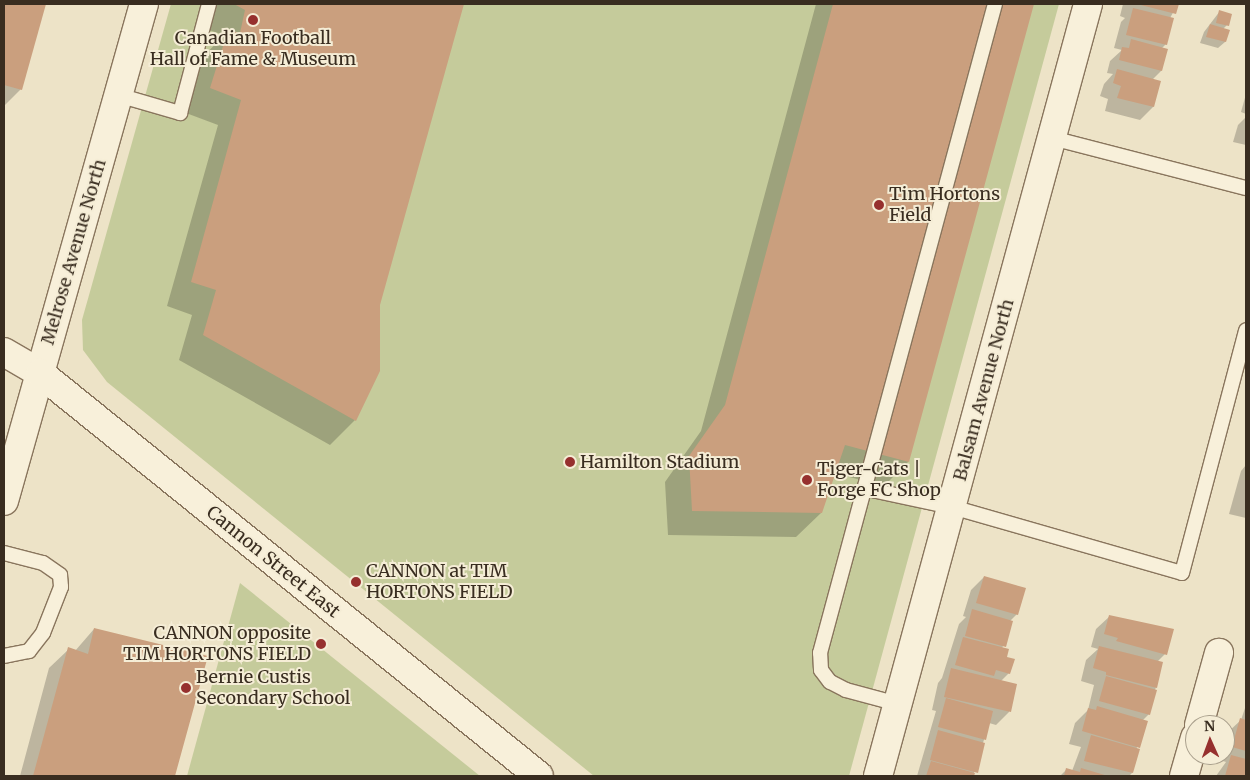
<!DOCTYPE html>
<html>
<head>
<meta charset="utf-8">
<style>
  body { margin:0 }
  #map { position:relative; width:1250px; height:780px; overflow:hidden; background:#ede3c7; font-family:Merriweather,serif }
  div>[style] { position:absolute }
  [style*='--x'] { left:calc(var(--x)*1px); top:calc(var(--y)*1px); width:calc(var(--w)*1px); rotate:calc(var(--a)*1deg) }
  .green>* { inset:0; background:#c5cb9b }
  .shadow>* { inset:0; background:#0003 }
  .building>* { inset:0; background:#ca9f7e }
  .roads { filter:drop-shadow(1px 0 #89755d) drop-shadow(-1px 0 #89755d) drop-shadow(0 1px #89755d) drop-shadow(0 -1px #89755d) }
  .lane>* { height:14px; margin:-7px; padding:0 7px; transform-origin:7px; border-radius:7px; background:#f8f0da }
  .street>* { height:28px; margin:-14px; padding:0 14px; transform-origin:14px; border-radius:14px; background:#f8f0da }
  .secondary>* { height:28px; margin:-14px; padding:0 14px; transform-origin:14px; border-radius:14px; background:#f8f0da }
  .dots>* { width:14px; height:14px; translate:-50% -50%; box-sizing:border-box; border:2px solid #f5edd6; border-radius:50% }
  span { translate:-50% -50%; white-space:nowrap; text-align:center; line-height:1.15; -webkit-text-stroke:4px #f5edd6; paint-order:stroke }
  .poi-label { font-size:18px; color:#392d20 }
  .left { translate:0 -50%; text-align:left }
  .right { translate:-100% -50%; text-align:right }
  .street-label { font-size:18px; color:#392d20 }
  .frame { position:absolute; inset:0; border:5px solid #392d20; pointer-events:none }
  .north { position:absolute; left:1185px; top:715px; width:50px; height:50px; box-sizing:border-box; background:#f5edd6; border:1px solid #aaa08d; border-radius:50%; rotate:358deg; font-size:14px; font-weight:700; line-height:20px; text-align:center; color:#392d20 }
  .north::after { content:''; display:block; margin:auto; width:18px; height:22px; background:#96302e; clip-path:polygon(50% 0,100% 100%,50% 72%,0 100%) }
</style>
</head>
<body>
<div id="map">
  <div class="green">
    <i style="clip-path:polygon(171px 4px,1059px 4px,849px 776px,594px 776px,107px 382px,83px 350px,82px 320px)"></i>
    <i style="clip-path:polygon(240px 583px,480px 776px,187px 776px)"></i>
  </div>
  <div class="shadow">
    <i style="clip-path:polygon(4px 4px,45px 4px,21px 89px,4px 106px)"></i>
    <i style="clip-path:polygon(216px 4px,461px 4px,378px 305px,379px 371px,355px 420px,330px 445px,179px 360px,192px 315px,167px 306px,218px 125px,186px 113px,204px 56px,220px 39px,221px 34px,209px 30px)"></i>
    <i style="clip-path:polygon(816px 4px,1033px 4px,908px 462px,884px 486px,834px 473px,821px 513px,796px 537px,668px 535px,665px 482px,701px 431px)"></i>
    <i style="clip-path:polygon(1123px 4px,1178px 4px,1170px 18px,1166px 44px,1161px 49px,1161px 71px,1152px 80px,1153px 107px,1140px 120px,1105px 111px,1108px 99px,1100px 96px,1104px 84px,1113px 74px,1107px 73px,1110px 61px,1122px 50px,1114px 48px,1121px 22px,1125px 18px,1120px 16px)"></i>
    <i style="clip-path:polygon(1220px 11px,1227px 25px,1223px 29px,1228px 31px,1225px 42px,1218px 48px,1200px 43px,1204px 32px)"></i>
    <i style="clip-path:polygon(1246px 94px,1246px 114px,1241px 112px)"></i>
    <i style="clip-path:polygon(1246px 117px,1246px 145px,1233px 142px,1238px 125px)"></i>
    <i style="clip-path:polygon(1246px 465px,1246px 518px,1229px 514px,1241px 471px)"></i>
    <i style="clip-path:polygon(984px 577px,1017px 614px,1010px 621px,1002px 649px,1009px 673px,1001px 681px,1016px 685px,1009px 712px,996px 725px,989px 723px,973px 776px,917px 776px,936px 711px,932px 710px,938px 683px,942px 678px,959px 624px,966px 617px,963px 616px,971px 590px)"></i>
    <i style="clip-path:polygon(1110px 616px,1165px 654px,1157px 662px,1162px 663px,1149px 714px,1142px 721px,1132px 773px,1129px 776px,1060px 776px,1066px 770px,1072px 771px,1081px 747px,1069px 744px,1075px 723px,1088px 710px,1094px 685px,1081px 681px,1086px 660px,1098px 649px,1091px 647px,1096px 629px)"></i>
    <i style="clip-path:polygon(94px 629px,207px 657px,174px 776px,20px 776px,49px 668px,69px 649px,75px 651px)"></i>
    <i style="clip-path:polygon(1246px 705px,1246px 776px,1216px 776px,1226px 762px,1220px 760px,1221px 755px,1225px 755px,1227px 733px,1241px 720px)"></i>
  </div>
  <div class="building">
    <i style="clip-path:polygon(4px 4px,46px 4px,22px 90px,4px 85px)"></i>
    <i style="clip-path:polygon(234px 4px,464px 4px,380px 305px,380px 371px,356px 421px,203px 335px,216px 290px,191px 282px,241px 100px,210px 88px,228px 30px,240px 33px,245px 10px)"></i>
    <i style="clip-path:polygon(833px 4px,1034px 4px,909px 462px,845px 445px,822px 513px,692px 511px,689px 456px,725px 405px)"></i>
    <i style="clip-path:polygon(1137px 4px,1179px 4px,1176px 14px)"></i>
    <i style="clip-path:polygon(1133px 8px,1174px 18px,1167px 45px,1126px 35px)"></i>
    <i style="clip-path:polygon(1219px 10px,1232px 14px,1229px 26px,1216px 23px)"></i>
    <i style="clip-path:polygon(1210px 24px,1230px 30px,1226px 42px,1206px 37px)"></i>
    <i style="clip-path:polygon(1131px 39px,1168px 49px,1162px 71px,1119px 60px,1122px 47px,1129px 48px)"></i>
    <i style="clip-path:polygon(1117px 69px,1161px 81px,1154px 107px,1117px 98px,1121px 86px,1113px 83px)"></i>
    <i style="clip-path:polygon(984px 576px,1026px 588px,1018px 615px,976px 603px)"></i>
    <i style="clip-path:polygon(972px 609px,1013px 621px,1006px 647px,965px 636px)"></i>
    <i style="clip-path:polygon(1109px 615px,1174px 629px,1167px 655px,1116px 641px,1118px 638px,1104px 634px)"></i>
    <i style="clip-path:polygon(94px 628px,208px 656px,175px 776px,33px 776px,68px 647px,88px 654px)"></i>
    <i style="clip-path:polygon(963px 637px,1009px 649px,1007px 657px,1015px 659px,1010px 674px,996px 670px,994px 676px,955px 665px)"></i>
    <i style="clip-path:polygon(1099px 646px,1163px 662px,1157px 688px,1106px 675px,1106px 672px,1093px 668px)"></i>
    <i style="clip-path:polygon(951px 668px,1017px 684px,1011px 712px,944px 697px)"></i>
    <i style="clip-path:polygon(1106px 676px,1157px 690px,1150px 715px,1099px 701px)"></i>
    <i style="clip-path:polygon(946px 698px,993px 711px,986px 740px,938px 727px)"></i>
    <i style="clip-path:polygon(1097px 706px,1148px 721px,1140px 748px,1082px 731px,1088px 708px,1096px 710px)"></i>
    <i style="clip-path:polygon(1240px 718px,1246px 720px,1246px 751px,1232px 747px)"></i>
    <i style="clip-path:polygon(938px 730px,985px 743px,978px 773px,930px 760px)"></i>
    <i style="clip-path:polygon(1091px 735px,1140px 749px,1133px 773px,1084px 761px)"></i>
    <i style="clip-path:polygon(1231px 755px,1246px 759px,1246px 776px,1225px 776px)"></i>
    <i style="clip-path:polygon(931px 761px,975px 773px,974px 776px,926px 776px)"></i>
    <i style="clip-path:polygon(1066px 768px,1080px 772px,1081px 768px,1108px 776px,1064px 776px)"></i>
  </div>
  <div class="roads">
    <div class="lane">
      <i style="--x:118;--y:95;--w:65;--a:16.2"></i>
      <i style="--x:180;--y:113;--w:113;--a:-75.1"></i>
      <i style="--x:1052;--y:138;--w:200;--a:14.5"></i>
      <i style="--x:867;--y:489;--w:87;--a:12"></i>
      <i style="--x:952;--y:507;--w:239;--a:16"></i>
      <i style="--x:1182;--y:573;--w:251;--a:-75.2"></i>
      <i style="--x:4;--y:553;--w:40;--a:14.4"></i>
      <i style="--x:43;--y:563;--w:21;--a:35"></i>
      <i style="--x:60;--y:575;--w:12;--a:85"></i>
      <i style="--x:61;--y:587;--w:49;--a:111.4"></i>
      <i style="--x:43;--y:633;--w:23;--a:128"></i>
      <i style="--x:29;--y:651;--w:25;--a:169"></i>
      <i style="--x:898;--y:704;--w:54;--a:-164.9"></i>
      <i style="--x:846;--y:690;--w:18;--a:-153"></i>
      <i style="--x:830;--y:682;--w:15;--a:-127"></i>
      <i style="--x:821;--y:670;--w:17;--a:-93"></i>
      <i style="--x:820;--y:653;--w:672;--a:-74.91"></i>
    </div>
    <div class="street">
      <i style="--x:4;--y:501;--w:516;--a:-74.27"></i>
      <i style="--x:1199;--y:725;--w:75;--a:-74.5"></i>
      <i style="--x:878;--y:776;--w:800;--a:-74.78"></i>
      <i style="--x:1184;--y:776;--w:40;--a:-74"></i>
    </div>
    <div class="secondary">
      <i style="--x:4;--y:352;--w:42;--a:30.3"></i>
      <i style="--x:40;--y:373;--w:641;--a:38.92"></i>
    </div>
  </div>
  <div class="dots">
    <i style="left:253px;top:20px;background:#96302e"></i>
    <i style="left:879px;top:205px;background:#96302e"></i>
    <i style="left:570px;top:462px;background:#96302e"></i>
    <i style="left:807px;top:480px;background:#96302e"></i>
    <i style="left:356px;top:582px;background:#96302e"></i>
    <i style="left:321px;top:644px;background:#96302e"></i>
    <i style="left:186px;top:688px;background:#96302e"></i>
  </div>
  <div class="poi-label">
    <span style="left:253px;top:49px">Canadian Football<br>Hall of Fame &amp; Museum</span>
    <span class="left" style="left:889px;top:205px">Tim Hortons<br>Field</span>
    <span class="left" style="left:580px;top:462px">Hamilton Stadium</span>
    <span class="left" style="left:817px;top:480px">Tiger-Cats |<br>Forge FC Shop</span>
    <span class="left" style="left:366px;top:582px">CANNON at TIM<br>HORTONS FIELD</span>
    <span class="right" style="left:311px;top:644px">CANNON opposite<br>TIM HORTONS FIELD</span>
    <span class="left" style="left:196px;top:688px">Bernie Custis<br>Secondary School</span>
  </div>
  <div class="street-label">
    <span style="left:74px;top:252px;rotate:-74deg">Melrose Avenue North</span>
    <span style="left:984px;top:390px;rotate:-75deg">Balsam Avenue North</span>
    <span style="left:273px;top:562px;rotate:39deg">Cannon Street East</span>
  </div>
  <div class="frame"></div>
  <div class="north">N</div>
</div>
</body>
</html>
